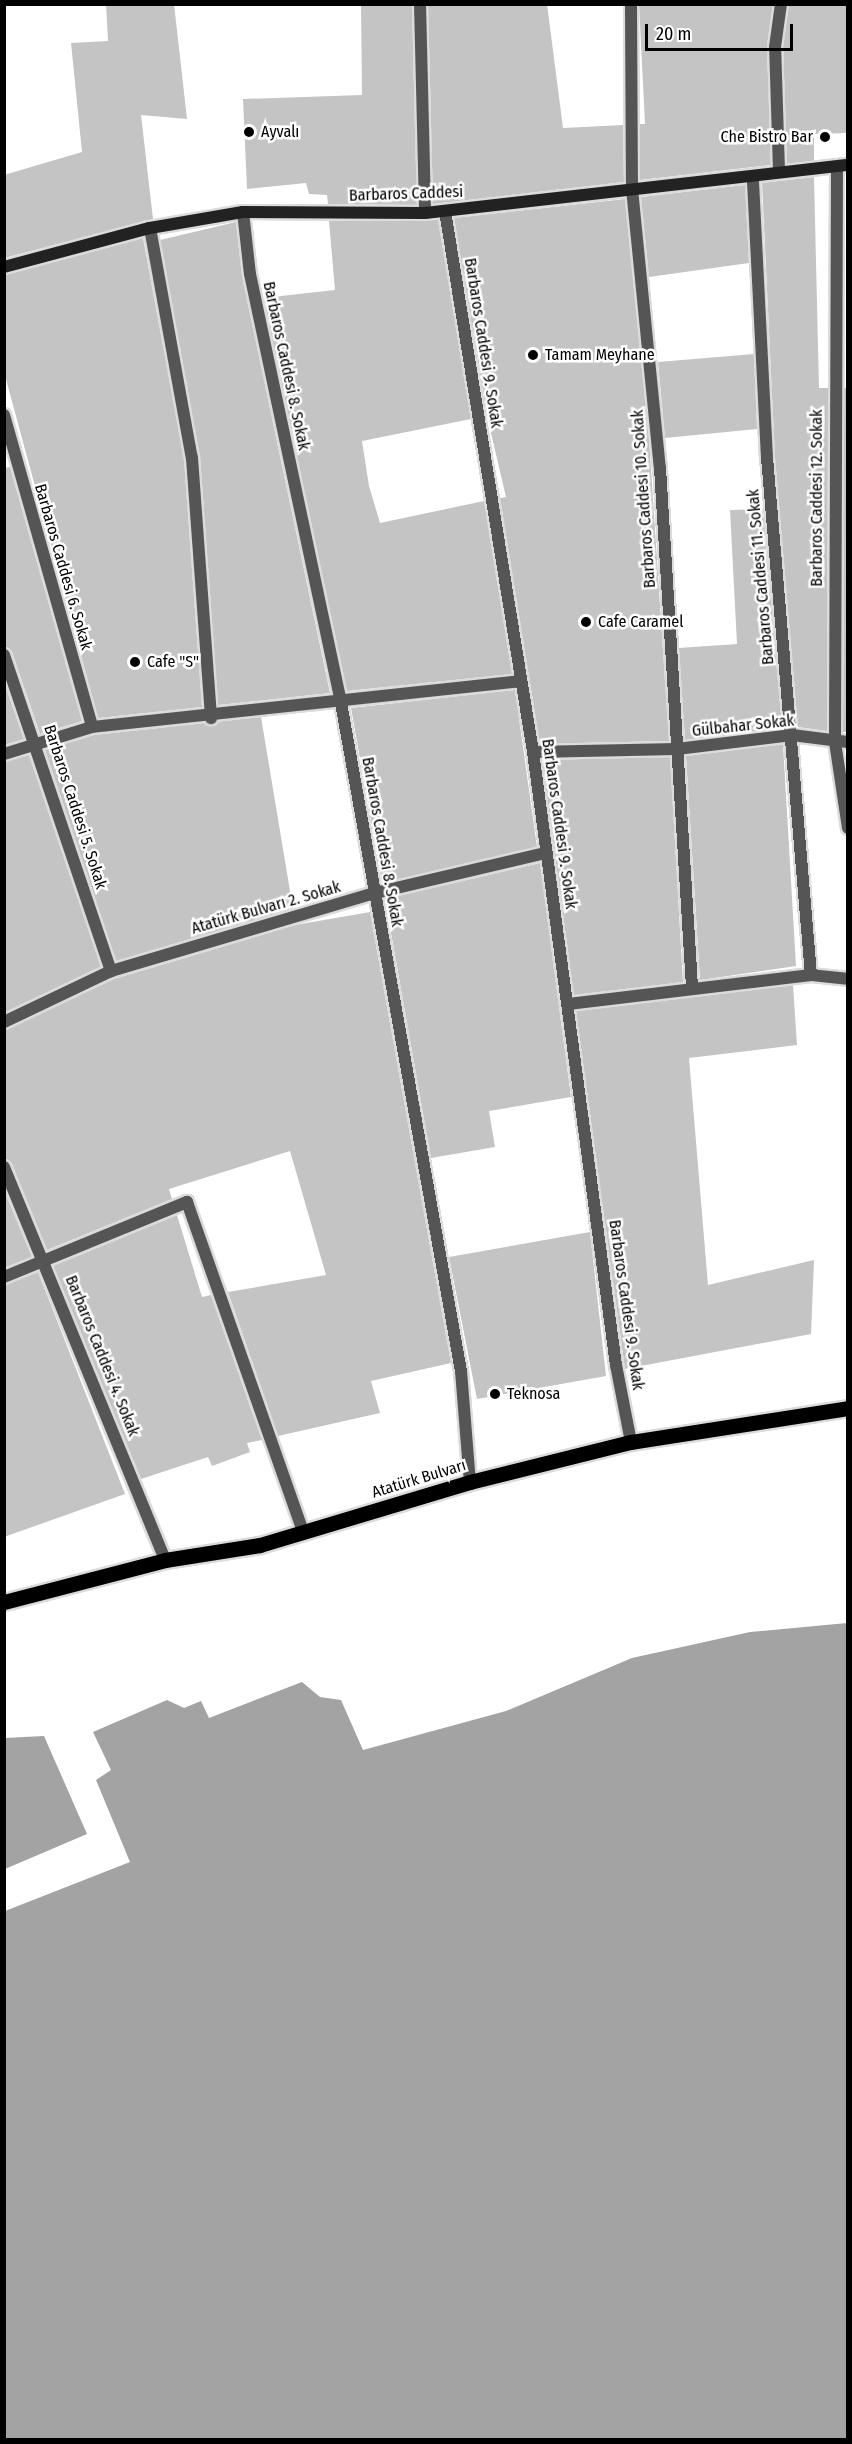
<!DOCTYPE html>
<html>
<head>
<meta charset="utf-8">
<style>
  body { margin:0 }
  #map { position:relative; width:852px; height:2444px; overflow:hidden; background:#fff; font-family:"Fira Sans Condensed",sans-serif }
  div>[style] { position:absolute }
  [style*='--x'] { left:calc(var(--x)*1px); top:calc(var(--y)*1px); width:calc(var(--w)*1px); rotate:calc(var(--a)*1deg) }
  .water>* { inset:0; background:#a3a3a3 }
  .building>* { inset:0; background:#c4c4c4 }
  .roads { filter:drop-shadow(2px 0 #dbdbdb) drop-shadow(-2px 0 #dbdbdb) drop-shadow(0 2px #dbdbdb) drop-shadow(0 -2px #dbdbdb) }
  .lane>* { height:12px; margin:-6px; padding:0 6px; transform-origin:6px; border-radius:6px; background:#555 }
  .street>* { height:12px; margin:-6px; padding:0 6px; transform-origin:6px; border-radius:6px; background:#555 }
  .secondary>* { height:12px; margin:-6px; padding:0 6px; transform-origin:6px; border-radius:6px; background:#222 }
  .primary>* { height:15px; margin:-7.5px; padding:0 7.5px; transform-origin:7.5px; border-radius:7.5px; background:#000 }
  .dots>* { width:16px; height:16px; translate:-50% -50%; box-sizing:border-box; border:3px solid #fff; border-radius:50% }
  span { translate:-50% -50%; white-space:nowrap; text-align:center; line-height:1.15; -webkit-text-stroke:5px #fff; paint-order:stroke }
  .poi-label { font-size:16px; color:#000 }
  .left { translate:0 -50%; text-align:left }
  .right { translate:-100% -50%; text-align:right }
  .street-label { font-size:16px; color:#000 }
  .frame { position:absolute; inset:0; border:6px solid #000; pointer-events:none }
  .scale { position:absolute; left:645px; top:24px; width:148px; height:27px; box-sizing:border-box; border:3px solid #000; border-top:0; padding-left:8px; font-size:18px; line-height:21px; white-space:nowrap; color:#000; -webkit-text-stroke:4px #fff; paint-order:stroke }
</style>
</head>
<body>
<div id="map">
  <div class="water">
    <i style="clip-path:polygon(847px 1623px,847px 2439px,5px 2439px,5px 1911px,130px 1862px,96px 1780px,111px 1770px,93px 1732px,167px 1700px,184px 1708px,201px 1701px,209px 1718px,302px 1682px,320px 1697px,341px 1700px,363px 1750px,506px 1711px,632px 1658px,750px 1632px)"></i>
    <i style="clip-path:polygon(44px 1736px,87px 1834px,5px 1869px,5px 1738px)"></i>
  </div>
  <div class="building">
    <i style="clip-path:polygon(106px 4px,174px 4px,187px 119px,141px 115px,153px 219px,4px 258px,4px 175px,82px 152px,71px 43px,108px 41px)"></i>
    <i style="clip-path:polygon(361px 4px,412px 4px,417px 205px,328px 204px,327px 195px,309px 194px,306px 183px,247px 189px,243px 99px,362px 95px)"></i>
    <i style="clip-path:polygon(428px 4px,547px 4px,563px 128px,623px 125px,624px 182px,433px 204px)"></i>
    <i style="clip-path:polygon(639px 4px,773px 4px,767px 47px,771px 165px,640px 180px,640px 124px,645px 124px)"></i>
    <i style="clip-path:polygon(789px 4px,846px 4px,848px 133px,814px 134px,814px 161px,787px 164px,783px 47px)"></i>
    <i style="clip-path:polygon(814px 177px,819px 388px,828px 388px,827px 731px,798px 727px,775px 457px,762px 183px)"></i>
    <i style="clip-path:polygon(745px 185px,749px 263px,649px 277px,641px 197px)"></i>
    <i style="clip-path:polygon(625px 199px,649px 439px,669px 741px,540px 744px,500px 498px,506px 497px,487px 416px,454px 218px)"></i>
    <i style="clip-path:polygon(438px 220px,471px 419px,362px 441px,369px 486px,380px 523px,484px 501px,512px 674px,347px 691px,263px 298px,335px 290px,329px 221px)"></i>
    <i style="clip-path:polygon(236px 222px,242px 276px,330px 693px,218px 705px,200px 457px,160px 240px)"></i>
    <i style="clip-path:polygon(143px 238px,184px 459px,202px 707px,98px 718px,4px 372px,4px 275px)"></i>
    <i style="clip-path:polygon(754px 354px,757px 429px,665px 438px,658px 362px)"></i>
    <i style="clip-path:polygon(844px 388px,848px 388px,848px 732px,843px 732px)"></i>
    <i style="clip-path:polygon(10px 467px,82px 721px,40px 734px,12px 652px,4px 647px,4px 468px)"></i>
    <i style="clip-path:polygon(763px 509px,782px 728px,685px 740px,679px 648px,737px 644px,730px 510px)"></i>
    <i style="clip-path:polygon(4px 682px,24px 739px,4px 745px)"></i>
    <i style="clip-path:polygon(515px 690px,537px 847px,382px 883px,351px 708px)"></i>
    <i style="clip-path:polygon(261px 717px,293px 909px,116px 961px,45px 750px,94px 735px)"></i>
    <i style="clip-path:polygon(783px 744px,796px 966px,700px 980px,686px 756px)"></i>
    <i style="clip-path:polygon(29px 755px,101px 967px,4px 1013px,4px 762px)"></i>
    <i style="clip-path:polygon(670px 757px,683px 982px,574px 995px,542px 760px)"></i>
    <i style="clip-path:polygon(540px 863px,571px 1097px,489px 1111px,495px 1147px,431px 1158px,385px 899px)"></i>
    <i style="clip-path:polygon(370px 912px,451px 1363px,371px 1381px,380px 1413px,278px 1436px,228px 1292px,326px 1275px,290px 1151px,169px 1189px,172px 1199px,47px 1250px,12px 1164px,4px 1159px,4px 1030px,114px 979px,295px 925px)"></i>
    <i style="clip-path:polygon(793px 985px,797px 1045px,689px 1058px,708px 1285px,814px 1260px,811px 1334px,625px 1369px,576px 1011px)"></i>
    <i style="clip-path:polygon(4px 1190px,32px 1257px,4px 1268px)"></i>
    <i style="clip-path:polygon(177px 1215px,202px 1297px,211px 1295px,262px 1440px,247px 1443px,250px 1452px,212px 1466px,208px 1457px,141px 1479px,53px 1266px)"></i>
    <i style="clip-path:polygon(590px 1232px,606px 1376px,477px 1399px,449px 1257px)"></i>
    <i style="clip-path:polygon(38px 1272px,125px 1494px,4px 1537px,4px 1285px)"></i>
  </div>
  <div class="roads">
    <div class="lane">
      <i style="--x:631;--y:4;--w:185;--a:89.7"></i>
      <i style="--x:632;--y:189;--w:280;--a:84.3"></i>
      <i style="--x:660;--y:468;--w:520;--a:86.47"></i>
      <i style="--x:837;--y:167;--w:575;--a:90.2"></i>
      <i style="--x:835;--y:742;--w:87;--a:81.4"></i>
      <i style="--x:445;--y:211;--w:548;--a:80.76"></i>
      <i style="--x:533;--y:752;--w:619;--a:82.29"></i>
      <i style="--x:616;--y:1365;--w:78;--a:79"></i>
      <i style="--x:243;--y:212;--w:62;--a:83.6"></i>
      <i style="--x:250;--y:274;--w:439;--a:78"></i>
      <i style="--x:341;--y:703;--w:679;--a:79.82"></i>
      <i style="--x:461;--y:1371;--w:111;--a:85.4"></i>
      <i style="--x:150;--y:228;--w:234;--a:79.7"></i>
      <i style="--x:192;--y:458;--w:261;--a:85.8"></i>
      <i style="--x:4;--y:415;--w:324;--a:74.2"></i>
      <i style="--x:4;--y:655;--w:334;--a:71.3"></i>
      <i style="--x:533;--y:752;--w:144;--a:-1.2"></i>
      <i style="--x:677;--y:749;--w:116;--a:-6.9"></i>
      <i style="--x:792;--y:735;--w:56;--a:7.1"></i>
      <i style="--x:4;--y:754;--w:92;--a:-17.1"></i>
      <i style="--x:92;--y:727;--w:431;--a:-6.1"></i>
      <i style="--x:568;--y:1004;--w:245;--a:-6.8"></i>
      <i style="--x:811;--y:975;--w:519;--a:-94.86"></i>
      <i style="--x:767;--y:458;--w:281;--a:-92.9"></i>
      <i style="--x:4;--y:1167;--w:425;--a:67.7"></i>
      <i style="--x:4;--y:1277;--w:198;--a:-22.3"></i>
      <i style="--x:187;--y:1202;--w:347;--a:70.6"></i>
    </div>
    <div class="street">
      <i style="--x:420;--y:4;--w:209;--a:88.6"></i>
      <i style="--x:779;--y:171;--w:124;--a:-91.8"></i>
      <i style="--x:775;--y:47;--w:43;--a:-82.1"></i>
      <i style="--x:811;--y:975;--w:37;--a:6"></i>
      <i style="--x:4;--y:1022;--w:119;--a:-25.5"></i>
      <i style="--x:111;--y:971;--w:275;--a:-16.5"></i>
      <i style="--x:375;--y:893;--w:176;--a:-13.2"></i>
    </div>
    <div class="secondary">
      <i style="--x:4;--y:267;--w:151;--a:-15"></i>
      <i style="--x:150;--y:228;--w:94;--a:-9.8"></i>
      <i style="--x:243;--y:212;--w:182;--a:0.3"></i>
      <i style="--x:425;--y:213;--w:426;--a:-6.5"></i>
    </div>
    <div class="primary">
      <i style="--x:4;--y:1602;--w:166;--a:-14.6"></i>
      <i style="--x:165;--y:1560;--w:96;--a:-9"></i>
      <i style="--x:260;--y:1545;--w:219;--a:-16.7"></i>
      <i style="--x:470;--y:1482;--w:166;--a:-14"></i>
      <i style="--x:631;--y:1442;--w:220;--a:-8.9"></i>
    </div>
  </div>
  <div class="dots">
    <i style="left:249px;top:132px;background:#000"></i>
    <i style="left:825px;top:137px;background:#000"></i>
    <i style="left:533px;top:355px;background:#000"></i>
    <i style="left:586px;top:622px;background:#000"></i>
    <i style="left:135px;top:662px;background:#000"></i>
    <i style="left:495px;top:1394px;background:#000"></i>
  </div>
  <div class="poi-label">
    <span class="left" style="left:261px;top:132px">Ayvalı</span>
    <span class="right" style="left:813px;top:137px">Che Bistro Bar</span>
    <span class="left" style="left:545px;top:355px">Tamam Meyhane</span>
    <span class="left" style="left:598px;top:622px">Cafe Caramel</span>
    <span class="left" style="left:147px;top:662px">Cafe "S"</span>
    <span class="left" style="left:507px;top:1394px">Teknosa</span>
  </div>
  <div class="street-label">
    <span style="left:406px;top:194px;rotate:-2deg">Barbaros Caddesi</span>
    <span style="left:483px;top:343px;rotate:81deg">Barbaros Caddesi 9. Sokak</span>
    <span style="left:286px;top:366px;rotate:78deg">Barbaros Caddesi 8. Sokak</span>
    <span style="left:817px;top:498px;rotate:-90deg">Barbaros Caddesi 12. Sokak</span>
    <span style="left:644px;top:499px;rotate:-94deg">Barbaros Caddesi 10. Sokak</span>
    <span style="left:63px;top:567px;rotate:74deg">Barbaros Caddesi 6. Sokak</span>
    <span style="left:761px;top:577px;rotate:-95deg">Barbaros Caddesi 11. Sokak</span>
    <span style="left:743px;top:726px;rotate:-6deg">Gülbahar Sokak</span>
    <span style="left:75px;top:807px;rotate:72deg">Barbaros Caddesi 5. Sokak</span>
    <span style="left:559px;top:824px;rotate:82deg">Barbaros Caddesi 9. Sokak</span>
    <span style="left:382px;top:842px;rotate:80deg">Barbaros Caddesi 8. Sokak</span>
    <span style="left:266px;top:908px;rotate:-16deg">Atatürk Bulvarı 2. Sokak</span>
    <span style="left:626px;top:1305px;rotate:82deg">Barbaros Caddesi 9. Sokak</span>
    <span style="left:102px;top:1356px;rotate:68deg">Barbaros Caddesi 4. Sokak</span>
    <span style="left:419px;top:1479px;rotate:-17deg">Atatürk Bulvarı</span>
  </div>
  <div class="frame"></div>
  <div class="scale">20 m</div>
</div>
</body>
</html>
